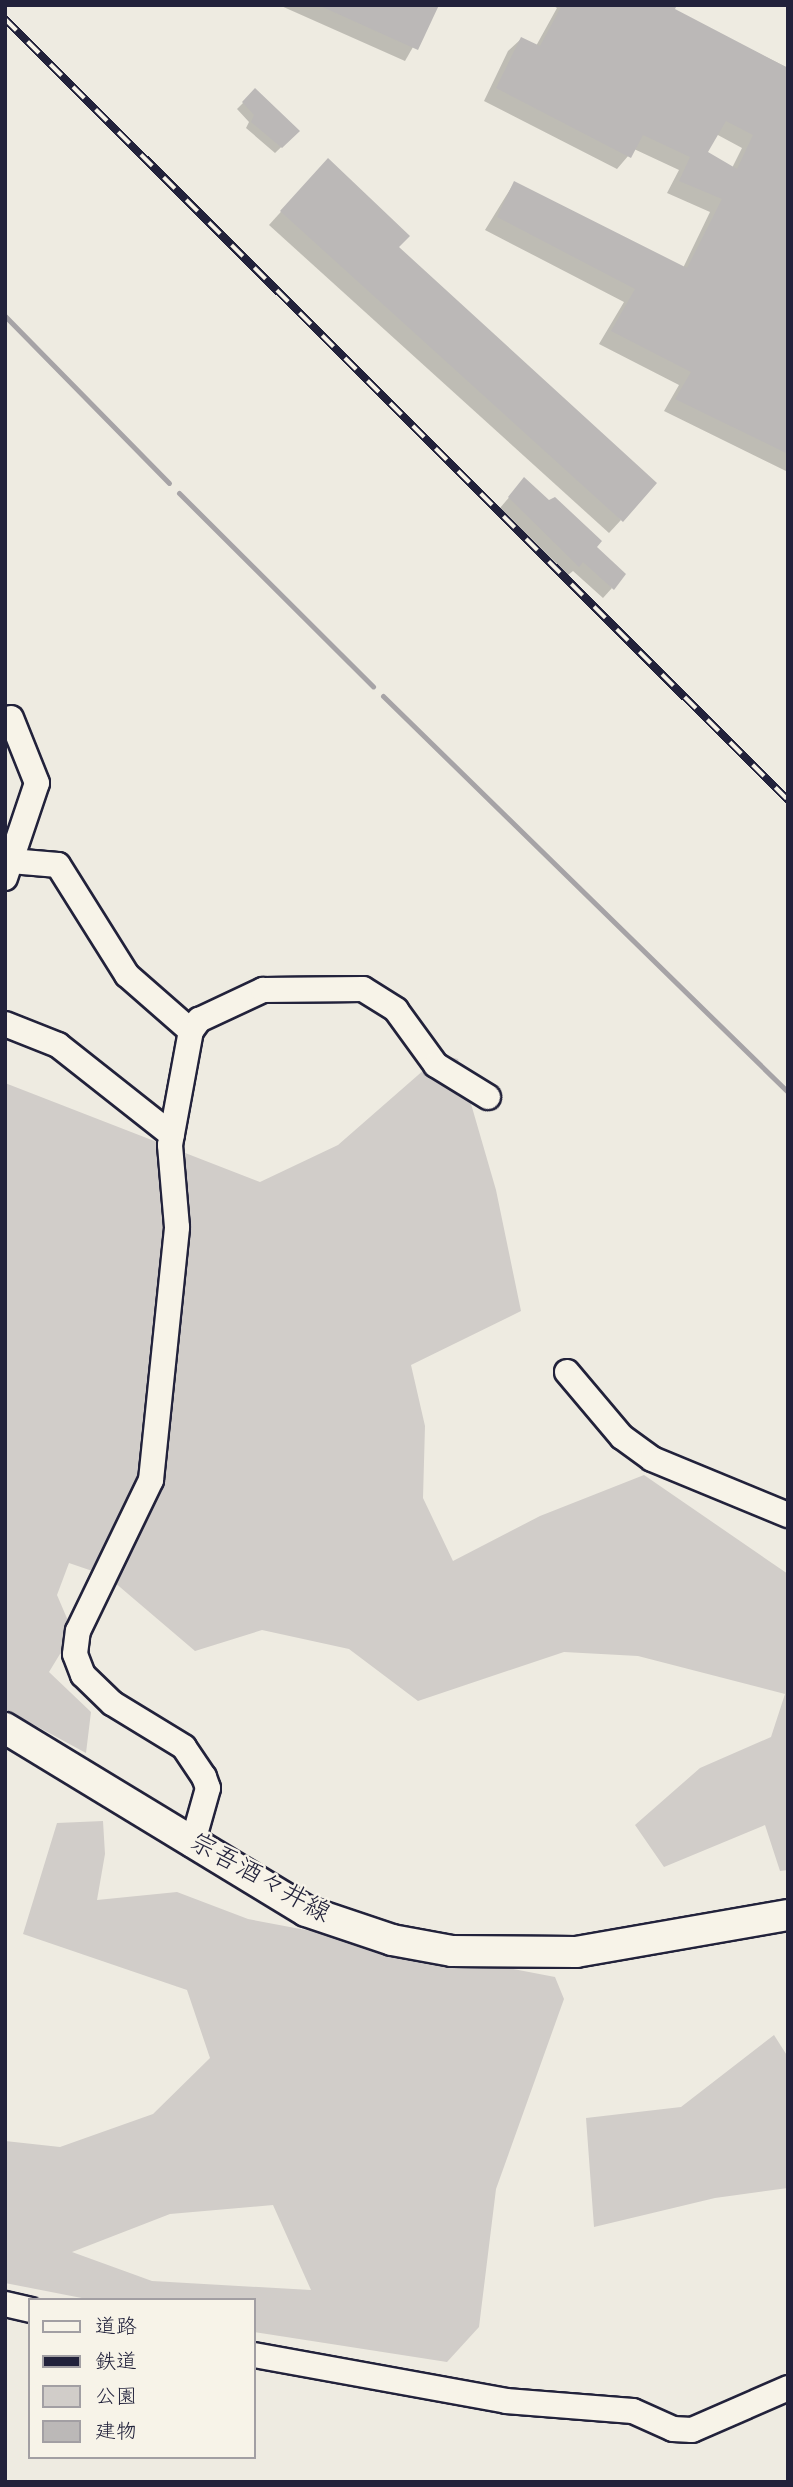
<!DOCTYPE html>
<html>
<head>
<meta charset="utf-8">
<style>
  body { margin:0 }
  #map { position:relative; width:793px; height:2487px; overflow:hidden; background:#eeebe1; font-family:Dekko,"Klee One",sans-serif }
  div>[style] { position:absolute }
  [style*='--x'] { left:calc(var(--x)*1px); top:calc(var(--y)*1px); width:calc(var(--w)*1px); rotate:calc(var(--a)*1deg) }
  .green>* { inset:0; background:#d1cdc9 }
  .shadow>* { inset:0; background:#0003 }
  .stream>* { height:5px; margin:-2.5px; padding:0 2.5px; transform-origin:2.5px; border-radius:2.5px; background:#a6a3a6 }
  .building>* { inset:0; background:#bbb8b7 }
  .roads { filter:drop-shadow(2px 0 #22223b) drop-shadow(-2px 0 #22223b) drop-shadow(0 2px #22223b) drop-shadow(0 -2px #22223b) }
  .minor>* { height:24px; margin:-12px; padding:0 12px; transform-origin:12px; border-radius:12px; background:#f7f3e8 }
  .major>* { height:30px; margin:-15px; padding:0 15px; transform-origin:15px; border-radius:15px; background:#f7f3e8 }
  .rail>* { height:8px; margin-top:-4px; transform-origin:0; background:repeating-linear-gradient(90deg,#f7f3e8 0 16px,#22223b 0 32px); box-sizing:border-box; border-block:2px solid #22223b }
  span { translate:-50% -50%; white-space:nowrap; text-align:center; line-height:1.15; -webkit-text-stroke:5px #f7f3e8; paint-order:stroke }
  .street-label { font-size:26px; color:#22223b }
  .frame { position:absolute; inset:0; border:7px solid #22223b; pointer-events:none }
  .legend { position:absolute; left:28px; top:2298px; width:228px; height:161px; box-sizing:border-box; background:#f7f3e8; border:2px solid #a29fa3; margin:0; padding:9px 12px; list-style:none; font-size:21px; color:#22223b }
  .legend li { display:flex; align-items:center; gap:14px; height:35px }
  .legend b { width:35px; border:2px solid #a29fa3 }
</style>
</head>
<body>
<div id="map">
  <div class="green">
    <i style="clip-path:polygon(441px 1055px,458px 1059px,496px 1190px,521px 1311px,411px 1365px,425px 1426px,423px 1498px,453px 1561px,540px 1516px,644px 1475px,788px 1574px,788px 1870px,780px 1871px,765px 1825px,664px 1867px,635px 1825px,700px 1768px,771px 1737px,785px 1694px,638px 1656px,564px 1652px,418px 1701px,349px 1649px,262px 1630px,195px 1651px,107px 1576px,69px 1563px,57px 1595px,69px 1623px,89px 1642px,60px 1654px,49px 1672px,91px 1712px,86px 1753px,5px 1709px,5px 1083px,260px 1182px,338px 1145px)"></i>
    <i style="clip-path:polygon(evenodd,103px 1821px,105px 1854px,97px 1900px,177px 1892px,248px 1919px,555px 1977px,564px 1999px,496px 2189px,479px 2327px,447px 2362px,254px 2332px,254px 2300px,92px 2300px,5px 2283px,5px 2141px,60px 2147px,153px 2114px,210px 2058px,187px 1990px,23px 1934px,57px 1823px,103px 1821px,273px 2205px,311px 2290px,152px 2281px,72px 2252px,170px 2214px,273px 2205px)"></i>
    <i style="clip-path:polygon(774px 2035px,788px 2057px,788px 2188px,715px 2198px,594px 2227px,586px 2118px,681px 2107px)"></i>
  </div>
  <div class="shadow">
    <i style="clip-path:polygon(279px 5px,437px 5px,405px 61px)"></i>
    <i style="clip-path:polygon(evenodd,552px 5px,675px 5px,672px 10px,788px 68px,788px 472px,664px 411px,679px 385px,599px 344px,624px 302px,485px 230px,514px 183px,683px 268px,710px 212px,667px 193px,679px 170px,634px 149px,617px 169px,484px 101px,508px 51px,521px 39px,536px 46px,557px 8px,552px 5px,716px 134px,742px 148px,732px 168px,706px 153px,716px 134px)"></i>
    <i style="clip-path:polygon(255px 91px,298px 131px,275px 153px,246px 128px,249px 122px,237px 109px)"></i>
    <i style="clip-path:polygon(316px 173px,397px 247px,621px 520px,609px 533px,269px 225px)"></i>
    <i style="clip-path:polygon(524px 480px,612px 588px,603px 598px,573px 571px,568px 575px,500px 508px)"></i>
  </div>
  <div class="stream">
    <i style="--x:5;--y:316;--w:234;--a:45.5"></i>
    <i style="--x:179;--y:493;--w:274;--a:44.9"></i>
    <i style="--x:383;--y:696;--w:566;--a:44.36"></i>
  </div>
  <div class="building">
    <i style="clip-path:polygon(318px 5px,439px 5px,418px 50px)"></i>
    <i style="clip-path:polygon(evenodd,562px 5px,677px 5px,675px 9px,788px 68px,788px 454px,675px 399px,691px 372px,611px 331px,635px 289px,497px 217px,514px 181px,687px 268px,722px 199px,679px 181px,690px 157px,643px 135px,631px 158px,496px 88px,521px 37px,540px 46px,562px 5px,726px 121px,753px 135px,737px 169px,708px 152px,726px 121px)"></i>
    <i style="clip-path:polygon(255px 88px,300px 131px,282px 148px,251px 122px,254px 115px,242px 102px)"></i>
    <i style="clip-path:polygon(328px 158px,410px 236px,399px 247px,657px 483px,623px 522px,280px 211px)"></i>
    <i style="clip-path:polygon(524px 477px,549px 500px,555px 497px,602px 541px,597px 547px,626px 574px,614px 590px,583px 562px,579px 567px,508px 497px)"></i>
  </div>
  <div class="roads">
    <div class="minor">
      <i style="--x:11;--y:861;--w:47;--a:4.9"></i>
      <i style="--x:58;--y:865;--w:130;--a:57.9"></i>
      <i style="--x:127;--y:975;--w:85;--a:41.2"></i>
      <i style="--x:5;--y:878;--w:100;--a:-71.4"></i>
      <i style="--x:37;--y:783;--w:70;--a:-111.8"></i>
      <i style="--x:5;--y:1024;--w:57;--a:21.6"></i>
      <i style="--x:58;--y:1045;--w:145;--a:38.3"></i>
      <i style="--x:567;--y:1372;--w:85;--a:49.8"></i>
      <i style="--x:622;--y:1437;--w:37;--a:36"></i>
      <i style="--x:652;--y:1459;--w:147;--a:22.4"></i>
      <i style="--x:192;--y:1845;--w:59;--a:-74.3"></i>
      <i style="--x:208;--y:1788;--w:12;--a:-110"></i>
      <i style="--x:204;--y:1777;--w:36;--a:-124"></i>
      <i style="--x:184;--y:1747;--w:84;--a:-148.6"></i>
      <i style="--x:112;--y:1703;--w:40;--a:-136"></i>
      <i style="--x:83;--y:1675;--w:22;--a:-111"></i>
      <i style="--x:75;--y:1654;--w:23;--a:-83"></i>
      <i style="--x:78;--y:1631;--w:168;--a:-64.2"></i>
      <i style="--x:151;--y:1480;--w:254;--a:-84.1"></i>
      <i style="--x:177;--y:1227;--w:82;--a:-94.9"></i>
      <i style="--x:170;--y:1145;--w:116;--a:-79.6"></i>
      <i style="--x:191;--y:1031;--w:14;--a:-54"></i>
      <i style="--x:199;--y:1020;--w:71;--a:-25.1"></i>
      <i style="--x:263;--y:990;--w:100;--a:-0.6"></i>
      <i style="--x:363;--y:989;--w:39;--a:32"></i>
      <i style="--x:396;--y:1010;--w:68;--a:54"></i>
      <i style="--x:436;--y:1065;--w:61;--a:31.6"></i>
      <i style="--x:5;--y:2304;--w:26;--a:13"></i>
      <i style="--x:254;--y:2355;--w:256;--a:10.3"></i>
      <i style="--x:506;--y:2401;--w:127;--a:4.5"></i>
      <i style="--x:633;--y:2411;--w:44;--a:24.2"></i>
      <i style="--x:673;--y:2429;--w:19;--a:3"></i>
      <i style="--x:692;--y:2430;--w:105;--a:-23.6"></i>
    </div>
    <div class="major">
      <i style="--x:5;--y:1728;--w:352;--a:31.3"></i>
      <i style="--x:306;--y:1911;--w:91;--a:18.6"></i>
      <i style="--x:392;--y:1940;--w:61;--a:10.4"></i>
      <i style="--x:452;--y:1951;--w:124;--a:0.5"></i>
      <i style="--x:576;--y:1952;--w:215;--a:-9.9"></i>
    </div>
  </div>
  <div class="rail">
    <i style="--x:5;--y:19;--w:1106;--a:44.93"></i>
  </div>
  <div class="street-label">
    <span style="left:259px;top:1880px;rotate:29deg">宗吾酒々井線</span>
  </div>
  <div class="frame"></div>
  <ul class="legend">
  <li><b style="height:9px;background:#f7f3e8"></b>道路</li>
  <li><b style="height:9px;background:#22223b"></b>鉄道</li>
  <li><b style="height:19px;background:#d1cdc9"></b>公園</li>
  <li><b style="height:19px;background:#bbb8b7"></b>建物</li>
  </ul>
</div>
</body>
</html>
